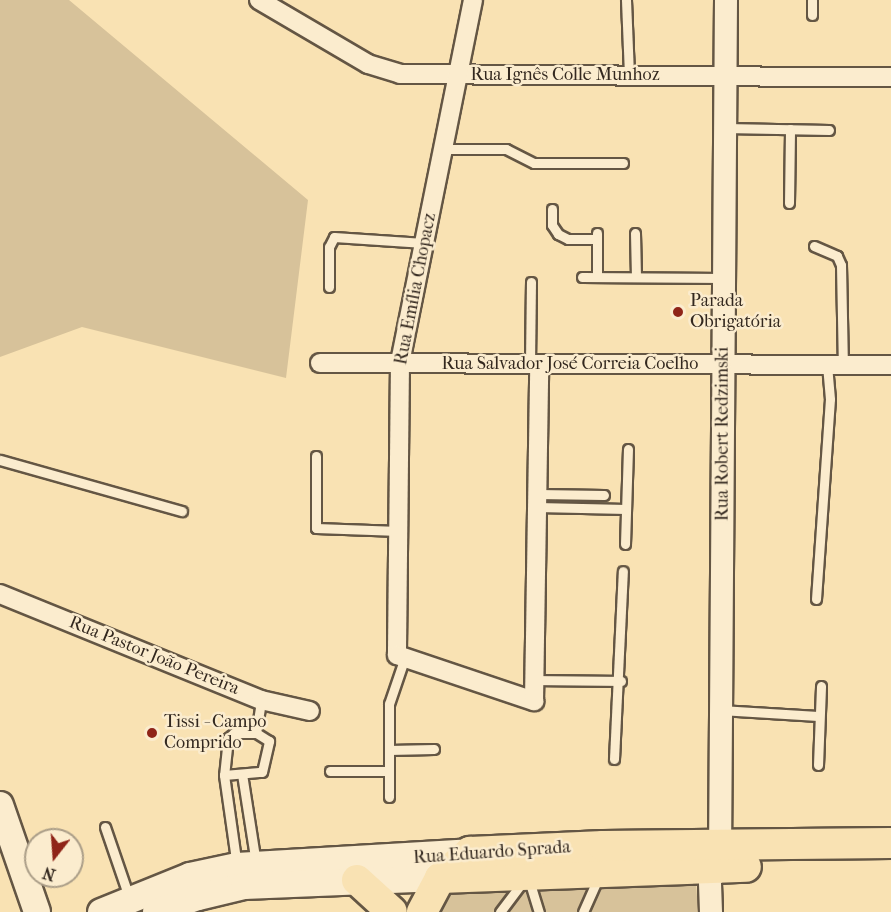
<!DOCTYPE html>
<html>
<head>
<meta charset="utf-8">
<style>
  body { margin:0 }
  #map { position:relative; width:891px; height:912px; overflow:hidden; background:#f9e2b3; font-family:"IM FELL French Canon",serif }
  div>[style] { position:absolute }
  [style*='--x'] { left:calc(var(--x)*1px); top:calc(var(--y)*1px); width:calc(var(--w)*1px); rotate:calc(var(--a)*1deg) }
  .green>* { inset:0; background:#d7c29a }
  .roads { filter:drop-shadow(2px 0 #645644) drop-shadow(-2px 0 #645644) drop-shadow(0 2px #645644) drop-shadow(0 -2px #645644) }
  .service>* { height:9px; margin:-4.5px; padding:0 4.5px; transform-origin:4.5px; border-radius:4.5px; background:#fbecce }
  .minor>* { height:18px; margin:-9px; padding:0 9px; transform-origin:9px; border-radius:9px; background:#fbecce }
  .tertiary>* { height:22px; margin:-11px; padding:0 11px; transform-origin:11px; border-radius:11px; background:#fbecce }
  .secondary>* { height:26px; margin:-13px; padding:0 13px; transform-origin:13px; border-radius:13px; background:#fbecce }
  .primary>* { height:30px; margin:-15px; padding:0 15px; transform-origin:15px; border-radius:15px; background:#f9e2b3 }
  .dots>* { width:16px; height:16px; translate:-50% -50%; box-sizing:border-box; border:3px solid #fbecce; border-radius:50% }
  span { translate:-50% -50%; white-space:nowrap; text-align:center; line-height:1.15; -webkit-text-stroke:5px #fbecce; paint-order:stroke }
  .street-label { font-size:18px; color:#33281f }
  .poi-label { font-size:18px; color:#33281f }
  .left { translate:0 -50%; text-align:left }
  .north { position:absolute; left:24px; top:828px; width:60px; height:60px; box-sizing:border-box; background:#fbecce; border:2px solid #ab9e88; border-radius:50%; rotate:197deg; font-size:16px; font-weight:700; line-height:24px; text-align:center; color:#33281f }
  .north::after { content:''; display:block; margin:auto; width:21px; height:27px; background:#8f2418; clip-path:polygon(50% 0,100% 100%,50% 72%,0 100%) }
</style>
</head>
<body>
<div id="map">
  <div class="green">
    <i style="clip-path:polygon(0 0,69px 0,308px 200px,286px 378px,82px 327px,0 357px)"></i>
    <i style="clip-path:polygon(696px 882px,698px 912px,440px 912px,446px 887px)"></i>
  </div>
  <div class="roads">
    <div class="service">
      <i style="--x:626;--y:0;--w:76;--a:87.7"></i>
      <i style="--x:812;--y:0;--w:15;--a:90"></i>
      <i style="--x:725;--y:128;--w:104;--a:1.1"></i>
      <i style="--x:444;--y:149;--w:62;--a:0"></i>
      <i style="--x:506;--y:149;--w:31;--a:27"></i>
      <i style="--x:534;--y:163;--w:89;--a:0"></i>
      <i style="--x:789;--y:203;--w:74;--a:-89.2"></i>
      <i style="--x:552;--y:209;--w:16;--a:90"></i>
      <i style="--x:552;--y:225;--w:11;--a:56"></i>
      <i style="--x:558;--y:234;--w:11;--a:27"></i>
      <i style="--x:568;--y:239;--w:29;--a:0"></i>
      <i style="--x:635;--y:233;--w:44;--a:88.7"></i>
      <i style="--x:814;--y:246;--w:25;--a:23"></i>
      <i style="--x:837;--y:256;--w:10;--a:66"></i>
      <i style="--x:841;--y:265;--w:100;--a:88.9"></i>
      <i style="--x:582;--y:277;--w:142;--a:0.4"></i>
      <i style="--x:597;--y:277;--w:44;--a:-90"></i>
      <i style="--x:329;--y:287;--w:40;--a:-90"></i>
      <i style="--x:329;--y:247;--w:11;--a:-63"></i>
      <i style="--x:334;--y:237;--w:90;--a:3.8"></i>
      <i style="--x:530;--y:363;--w:81;--a:-89.3"></i>
      <i style="--x:316;--y:456;--w:72;--a:90"></i>
      <i style="--x:316;--y:528;--w:83;--a:2.1"></i>
      <i style="--x:0;--y:460;--w:189;--a:15.7"></i>
      <i style="--x:537;--y:494;--w:67;--a:0.9"></i>
      <i style="--x:537;--y:507;--w:89;--a:1.3"></i>
      <i style="--x:625;--y:544;--w:95;--a:-88.2"></i>
      <i style="--x:816;--y:599;--w:200;--a:-86"></i>
      <i style="--x:830;--y:399;--w:34;--a:-95"></i>
      <i style="--x:534;--y:680;--w:87;--a:0.7"></i>
      <i style="--x:720;--y:710;--w:98;--a:3.5"></i>
      <i style="--x:256;--y:733;--w:33;--a:-81"></i>
      <i style="--x:389;--y:750;--w:45;--a:-1.3"></i>
      <i style="--x:614;--y:759;--w:188;--a:-87.3"></i>
      <i style="--x:818;--y:765;--w:79;--a:-87.8"></i>
      <i style="--x:330;--y:771;--w:59;--a:0"></i>
      <i style="--x:242;--y:774;--w:90;--a:81.1"></i>
      <i style="--x:224;--y:775;--w:38;--a:-5"></i>
      <i style="--x:262;--y:772;--w:32;--a:-77"></i>
      <i style="--x:269;--y:741;--w:15;--a:-148"></i>
      <i style="--x:256;--y:733;--w:22;--a:180"></i>
      <i style="--x:234;--y:733;--w:8;--a:140"></i>
      <i style="--x:228;--y:738;--w:37;--a:96"></i>
      <i style="--x:224;--y:775;--w:92;--a:81.9"></i>
      <i style="--x:389;--y:797;--w:93;--a:-90"></i>
      <i style="--x:389;--y:704;--w:50;--a:-71.2"></i>
      <i style="--x:105;--y:827;--w:74;--a:71.1"></i>
      <i style="--x:529;--y:880;--w:34;--a:73"></i>
      <i style="--x:500;--y:912;--w:39;--a:-53"></i>
      <i style="--x:583;--y:912;--w:37;--a:-66"></i>
    </div>
    <div class="minor">
      <i style="--x:259;--y:0;--w:126;--a:30.4"></i>
      <i style="--x:368;--y:64;--w:34;--a:17"></i>
      <i style="--x:400;--y:74;--w:491;--a:0.4"></i>
      <i style="--x:473;--y:0;--w:370;--a:101.4"></i>
      <i style="--x:400;--y:363;--w:292;--a:90.6"></i>
      <i style="--x:397;--y:655;--w:145;--a:18.6"></i>
      <i style="--x:534;--y:701;--w:337;--a:-89.1"></i>
      <i style="--x:320;--y:363;--w:571;--a:0.2"></i>
      <i style="--x:0;--y:594;--w:282;--a:22.1"></i>
      <i style="--x:261;--y:700;--w:50;--a:12.7"></i>
    </div>
    <div class="tertiary">
      <i style="--x:720;--y:859;--w:859;--a:-89.6"></i>
      <i style="--x:711;--y:912;--w:33;--a:-92"></i>
      <i style="--x:710;--y:879;--w:15;--a:-48"></i>
    </div>
    <div class="secondary">
      <i style="--x:0;--y:805;--w:113;--a:70.9"></i>
      <i style="--x:101;--y:912;--w:96;--a:-22"></i>
      <i style="--x:190;--y:876;--w:48;--a:-12"></i>
      <i style="--x:237;--y:866;--w:233;--a:-3.4"></i>
      <i style="--x:156;--y:912;--w:45;--a:-19.7"></i>
      <i style="--x:198;--y:897;--w:47;--a:-13.4"></i>
      <i style="--x:244;--y:886;--w:196;--a:-2.3"></i>
    </div>
    <div class="primary">
      <i style="--x:440;--y:878;--w:306;--a:-2.1"></i>
      <i style="--x:357;--y:880;--w:47;--a:42.4"></i>
      <i style="--x:422;--y:912;--w:38;--a:-62"></i>
      <i style="--x:440;--y:878;--w:40;--a:-41"></i>
      <i style="--x:470;--y:852;--w:133;--a:-2.6"></i>
      <i style="--x:603;--y:846;--w:288;--a:-0.6"></i>
    </div>
  </div>
  <div class="dots">
    <i style="left:678px;top:312px;background:#8f2418"></i>
    <i style="left:152px;top:733px;background:#8f2418"></i>
  </div>
  <div class="street-label">
    <span style="left:565px;top:75px">Rua Ignês Colle Munhoz</span>
    <span style="left:416px;top:289px;rotate:-79deg">Rua Emília Chopacz</span>
    <span style="left:570px;top:364px">Rua Salvador José Correia Coelho</span>
    <span style="left:723px;top:434px;rotate:-90deg">Rua Robert Redzimski</span>
    <span style="left:154px;top:656px;rotate:22deg">Rua Pastor João Pereira</span>
    <span style="left:492px;top:853px;rotate:-4deg">Rua Eduardo Sprada</span>
  </div>
  <div class="poi-label">
    <span class="left" style="left:690px;top:312px">Parada<br>Obrigatória</span>
    <span class="left" style="left:164px;top:733px">Tissi - Campo<br>Comprido</span>
  </div>
  <div class="north">N</div>
</div>
</body>
</html>
